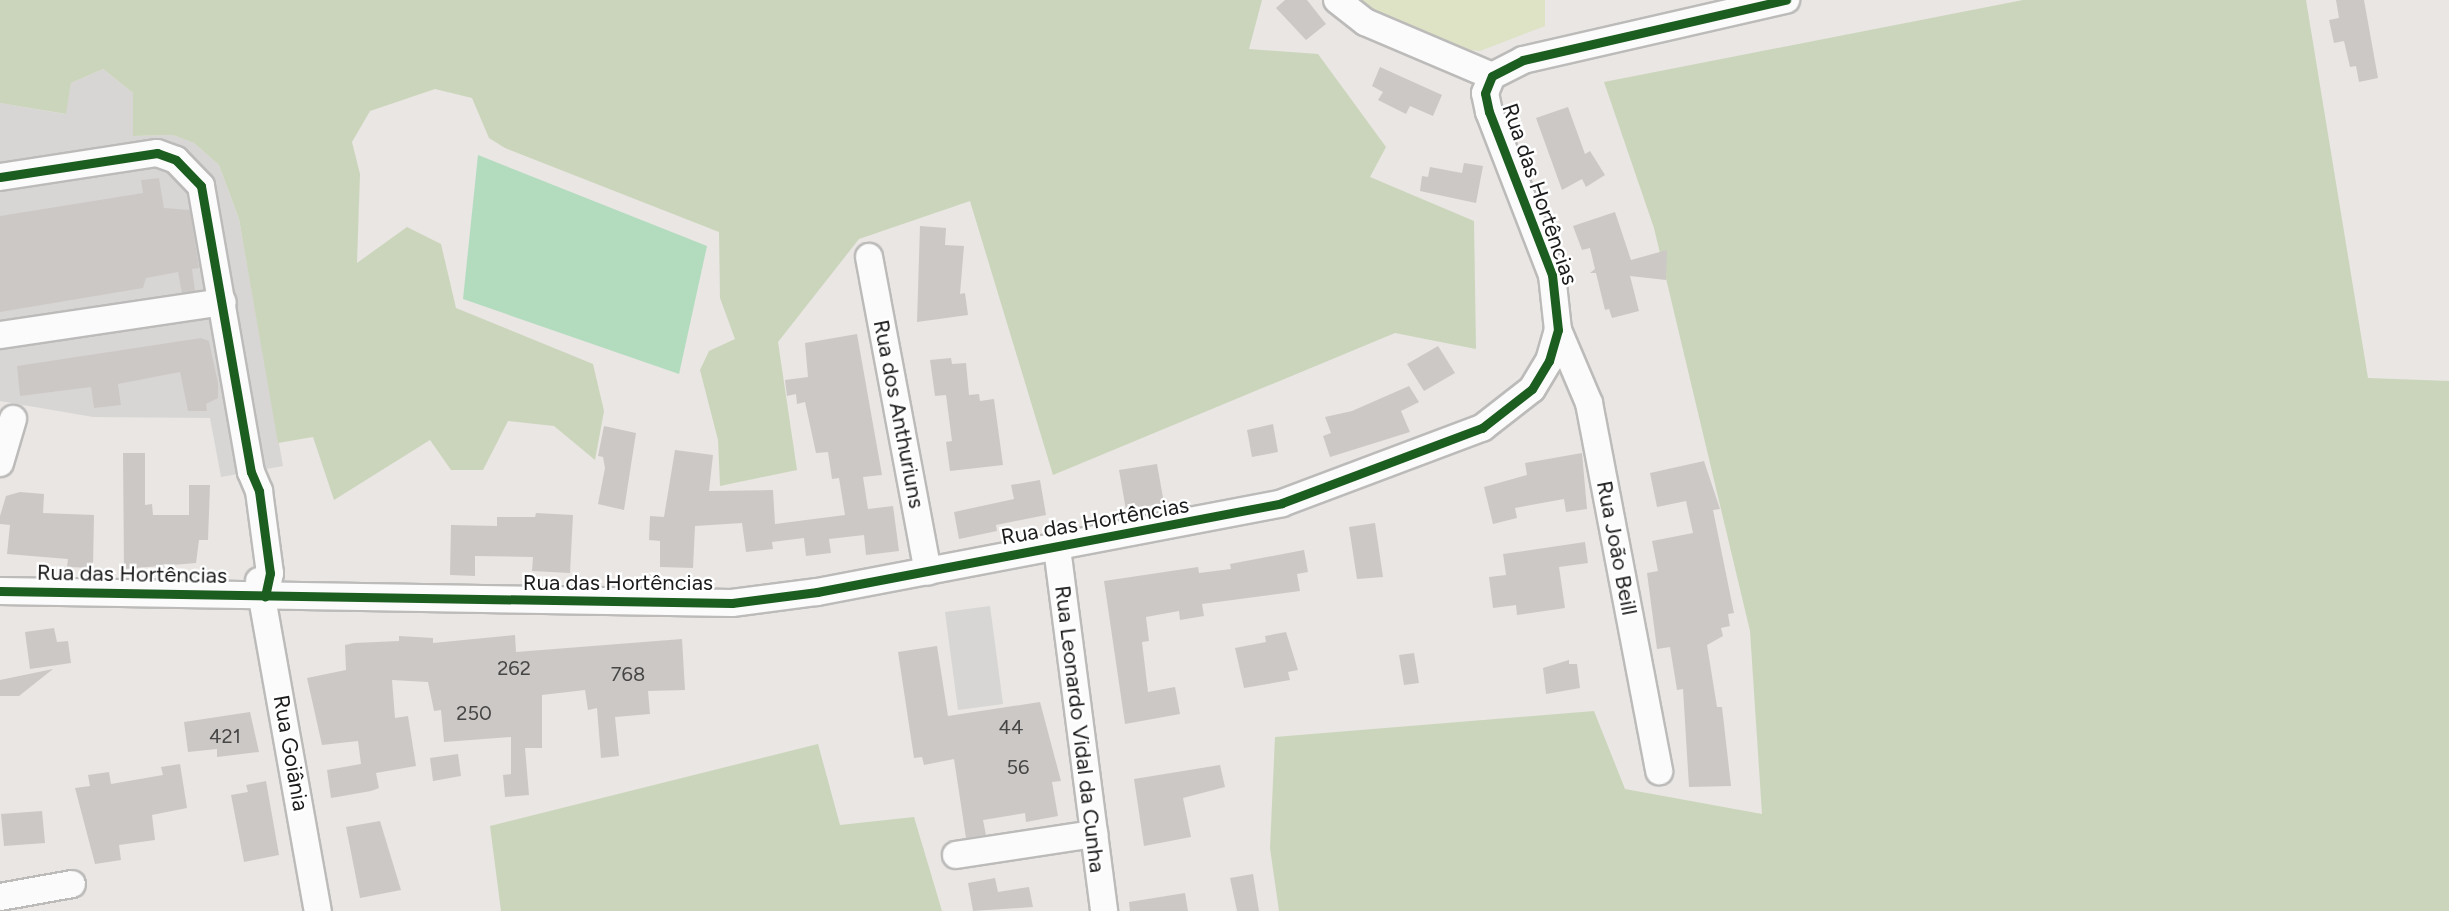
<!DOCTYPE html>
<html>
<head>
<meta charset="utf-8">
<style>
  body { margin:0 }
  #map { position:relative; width:2449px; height:911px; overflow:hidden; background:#e9e6e3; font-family:Figtree,sans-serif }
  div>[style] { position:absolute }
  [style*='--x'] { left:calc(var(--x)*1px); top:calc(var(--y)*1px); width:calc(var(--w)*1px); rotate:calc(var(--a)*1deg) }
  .residential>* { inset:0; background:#d8d6d5 }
  .religious>* { inset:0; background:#d7d6d5 }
  .grass>* { inset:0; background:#dde3c4 }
  .forest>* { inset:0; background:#cbd5bb }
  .pitch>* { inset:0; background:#b3dcbf }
  .building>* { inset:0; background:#ccc8c6 }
  .roads { filter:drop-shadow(2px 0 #bcbbba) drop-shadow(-2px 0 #bcbbba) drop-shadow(0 2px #bcbbba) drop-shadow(0 -2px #bcbbba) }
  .minor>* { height:26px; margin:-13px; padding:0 13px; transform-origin:13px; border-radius:13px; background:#fcfbfb }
  .cycleway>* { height:9px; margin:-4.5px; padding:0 4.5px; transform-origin:4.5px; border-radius:4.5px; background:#1b5e20 }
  span { translate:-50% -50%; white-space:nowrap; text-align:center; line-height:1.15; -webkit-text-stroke:5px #fff; paint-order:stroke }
  .number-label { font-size:20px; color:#474646 }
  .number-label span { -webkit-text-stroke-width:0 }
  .street-label { font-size:22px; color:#1b1b1b }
</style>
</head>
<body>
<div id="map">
  <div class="residential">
    <i style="clip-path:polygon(103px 69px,133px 93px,133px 136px,173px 135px,194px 143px,219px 165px,239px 219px,283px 466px,221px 477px,210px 418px,93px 417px,0 401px,0 103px,65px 114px,71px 83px)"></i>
  </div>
  <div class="religious">
    <i style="clip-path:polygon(990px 606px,1003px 704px,958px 710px,945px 612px)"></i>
  </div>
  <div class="grass">
    <i style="clip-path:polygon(1345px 0,1545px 0,1545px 26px,1480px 51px,1462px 49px,1398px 28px)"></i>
  </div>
  <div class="forest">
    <i style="clip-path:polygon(0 0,1262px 0,1249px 49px,1318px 54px,1386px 147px,1370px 177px,1474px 221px,1476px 349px,1395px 333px,1053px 475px,970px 201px,859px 239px,778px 342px,797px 470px,720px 486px,718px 440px,700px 370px,709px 351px,735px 339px,720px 298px,719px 232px,505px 148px,489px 138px,472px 98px,435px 89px,370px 111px,352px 142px,360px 174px,357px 263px,407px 227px,441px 244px,456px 308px,593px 364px,604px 411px,595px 460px,554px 426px,508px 421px,483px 470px,451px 470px,430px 440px,334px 500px,313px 437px,278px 443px,239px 219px,219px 165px,194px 143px,173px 135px,133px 136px,133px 93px,103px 69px,71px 83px,66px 114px,0 103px)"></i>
    <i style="clip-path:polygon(2023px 0,2306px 0,2368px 378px,2449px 381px,2449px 911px,1279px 911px,1270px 848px,1275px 737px,1594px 711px,1625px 789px,1762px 814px,1750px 631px,1654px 228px,1604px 82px)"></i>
    <i style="clip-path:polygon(818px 744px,840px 825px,914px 817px,942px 911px,501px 911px,490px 826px)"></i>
  </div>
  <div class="pitch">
    <i style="clip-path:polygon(478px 155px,707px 246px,679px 374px,463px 299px)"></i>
  </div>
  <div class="building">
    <i style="clip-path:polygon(1285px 0,1307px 0,1326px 24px,1306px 40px,1276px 8px)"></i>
    <i style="clip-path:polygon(2336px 0,2364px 0,2378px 78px,2359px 82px,2356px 66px,2350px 67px,2344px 41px,2334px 43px,2329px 20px,2339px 18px)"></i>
    <i style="clip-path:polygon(1380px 67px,1442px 95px,1433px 116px,1410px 106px,1406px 114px,1378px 100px,1383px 92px,1372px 86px)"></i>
    <i style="clip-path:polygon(1568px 107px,1585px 154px,1590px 151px,1605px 175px,1586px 187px,1582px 179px,1562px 190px,1536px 118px)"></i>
    <i style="clip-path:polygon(1464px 163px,1483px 166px,1476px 203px,1420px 191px,1422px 176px,1428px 177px,1430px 167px,1462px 173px)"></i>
    <i style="clip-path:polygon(159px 178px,164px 208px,190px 210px,199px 268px,192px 269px,195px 291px,182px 293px,178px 272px,146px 278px,143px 288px,0 312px,0 216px,143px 193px,141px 180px)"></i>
    <i style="clip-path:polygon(1615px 212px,1631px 260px,1667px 250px,1666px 280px,1630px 276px,1639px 311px,1612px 318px,1609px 309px,1605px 310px,1596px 273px,1590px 273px,1595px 269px,1590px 248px,1582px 250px,1573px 226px)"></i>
    <i style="clip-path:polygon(920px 226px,946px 228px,945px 245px,964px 246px,960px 294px,965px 293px,968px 315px,917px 322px)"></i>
    <i style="clip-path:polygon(857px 334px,882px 475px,863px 477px,868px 509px,893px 506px,899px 551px,866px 555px,864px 535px,829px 539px,831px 553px,806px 556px,804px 538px,772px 542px,773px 549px,746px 552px,742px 523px,695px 526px,693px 568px,660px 567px,660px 541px,649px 540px,650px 516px,664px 517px,675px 450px,713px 455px,709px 491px,773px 490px,775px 524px,845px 515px,839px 478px,832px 479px,828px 452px,816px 453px,805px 402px,797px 404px,796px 394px,787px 396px,785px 380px,808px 377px,805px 343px)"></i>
    <i style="clip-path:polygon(201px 338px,209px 341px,218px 383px,218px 398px,206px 404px,207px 411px,188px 411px,180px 372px,118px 384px,121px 405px,94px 408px,91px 387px,20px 396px,17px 366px)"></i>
    <i style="clip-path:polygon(1438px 346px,1455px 373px,1424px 391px,1407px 364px)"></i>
    <i style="clip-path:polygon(951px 358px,952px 364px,966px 363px,969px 395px,979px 394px,980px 401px,994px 399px,1003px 465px,950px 471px,946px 442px,952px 441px,946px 395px,935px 396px,930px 360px)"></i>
    <i style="clip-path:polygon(1409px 386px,1419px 402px,1401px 411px,1410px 432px,1330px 457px,1323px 436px,1331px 433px,1325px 417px,1352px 411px)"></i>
    <i style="clip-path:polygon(1273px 424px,1278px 452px,1252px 457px,1247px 430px)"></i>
    <i style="clip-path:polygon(604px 426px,636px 433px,624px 510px,598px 504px,605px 468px,603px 457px,598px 456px)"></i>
    <i style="clip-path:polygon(123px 453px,145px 453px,145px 505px,152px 504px,153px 515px,189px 515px,189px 485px,210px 485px,208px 540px,199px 540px,196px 563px,124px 569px)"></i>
    <i style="clip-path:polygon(1582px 453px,1587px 509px,1566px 512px,1564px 499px,1515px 508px,1517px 518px,1493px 524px,1484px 487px,1527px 475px,1525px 463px)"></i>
    <i style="clip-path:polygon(1704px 461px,1720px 509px,1713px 510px,1734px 613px,1728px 614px,1730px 626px,1721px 628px,1723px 636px,1707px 645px,1717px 707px,1722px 707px,1731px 786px,1689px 787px,1683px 689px,1677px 690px,1670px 647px,1657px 649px,1647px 573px,1658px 571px,1652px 541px,1693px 533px,1686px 501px,1657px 507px,1650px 473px)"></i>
    <i style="clip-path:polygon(1157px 464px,1164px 503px,1126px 510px,1119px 470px)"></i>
    <i style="clip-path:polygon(1040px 480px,1046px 515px,996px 525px,997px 531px,959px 539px,954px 512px,1014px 499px,1011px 485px)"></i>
    <i style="clip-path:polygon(20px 492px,44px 494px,43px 513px,94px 515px,93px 568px,67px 567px,68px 559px,7px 554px,10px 525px,0 524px,0 516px,6px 496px)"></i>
    <i style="clip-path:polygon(536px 513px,573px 515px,570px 573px,532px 571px,533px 557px,475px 556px,475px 576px,450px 575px,451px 525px,497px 526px,497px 517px,535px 517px)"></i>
    <i style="clip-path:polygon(1375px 523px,1383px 577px,1357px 579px,1349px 527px)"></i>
    <i style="clip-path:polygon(1585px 542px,1588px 563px,1559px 567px,1565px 608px,1517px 615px,1516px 605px,1493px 608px,1489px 577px,1506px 575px,1503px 554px)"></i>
    <i style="clip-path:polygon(1304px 550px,1308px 572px,1297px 574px,1300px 591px,1202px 604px,1204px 616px,1180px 620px,1179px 611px,1146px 617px,1149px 641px,1142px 642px,1148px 692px,1175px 687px,1180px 714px,1125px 724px,1104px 581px,1198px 567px,1199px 573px,1231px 569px,1230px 564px)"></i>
    <i style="clip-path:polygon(54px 628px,57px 642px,68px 641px,71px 663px,30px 669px,25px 632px)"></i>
    <i style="clip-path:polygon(1286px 632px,1298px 670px,1288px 672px,1290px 680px,1244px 688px,1235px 648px,1266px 642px,1265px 636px)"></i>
    <i style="clip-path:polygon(515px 635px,516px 652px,682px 639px,685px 690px,648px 691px,650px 714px,615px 717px,619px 756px,601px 758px,597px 708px,588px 710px,585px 690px,542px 695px,542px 748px,525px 748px,529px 795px,505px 797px,503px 775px,511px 774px,511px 737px,444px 742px,441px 710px,434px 711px,428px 682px,392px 680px,395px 718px,408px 716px,416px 766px,376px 773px,379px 788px,371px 791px,331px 798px,327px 770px,361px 764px,358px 741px,322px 745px,307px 678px,346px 670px,345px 645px,354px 643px,399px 641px,399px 636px,433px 638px,433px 643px)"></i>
    <i style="clip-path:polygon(937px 646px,948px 716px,1040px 702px,1061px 781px,1052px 782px,1058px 816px,1026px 822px,1025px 813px,983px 820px,986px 835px,966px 838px,954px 759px,924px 765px,922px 757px,914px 758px,898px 652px)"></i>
    <i style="clip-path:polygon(1414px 653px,1419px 683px,1404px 685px,1399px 655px)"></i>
    <i style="clip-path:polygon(1569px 660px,1569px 664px,1577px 664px,1580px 688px,1546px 694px,1543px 668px)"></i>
    <i style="clip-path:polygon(53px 669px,19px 696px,0 696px,0 680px)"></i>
    <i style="clip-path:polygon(250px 712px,259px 752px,217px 757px,217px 749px,188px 752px,184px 722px)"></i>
    <i style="clip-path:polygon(458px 754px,461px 776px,433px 781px,430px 758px)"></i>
    <i style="clip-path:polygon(180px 764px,187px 808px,152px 815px,155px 840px,119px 845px,121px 860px,95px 864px,75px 788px,90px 786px,88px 775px,109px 772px,111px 784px,163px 775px,161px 767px)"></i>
    <i style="clip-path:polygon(1220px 765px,1225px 787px,1183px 798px,1191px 837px,1144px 846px,1134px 779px)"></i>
    <i style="clip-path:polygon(266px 781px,279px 855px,244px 862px,231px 795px,248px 792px,246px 785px)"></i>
    <i style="clip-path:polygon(42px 811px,45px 843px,4px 846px,1px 814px)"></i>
    <i style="clip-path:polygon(380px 821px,401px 890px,360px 898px,346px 827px)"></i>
    <i style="clip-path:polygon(1253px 874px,1259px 911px,1237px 911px,1230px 878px)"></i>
    <i style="clip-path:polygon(995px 878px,998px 892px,1029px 887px,1033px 907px,973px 911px,968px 883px)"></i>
    <i style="clip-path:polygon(1185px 893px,1188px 911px,1130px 911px,1129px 902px)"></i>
  </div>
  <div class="roads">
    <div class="minor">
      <i style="--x:1337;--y:0;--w:36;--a:38"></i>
      <i style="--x:1365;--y:22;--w:138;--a:23"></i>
      <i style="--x:0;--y:177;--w:159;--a:-8.7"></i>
      <i style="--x:157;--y:153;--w:20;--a:20"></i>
      <i style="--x:176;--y:160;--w:36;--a:46"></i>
      <i style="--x:201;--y:186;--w:290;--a:80.1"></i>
      <i style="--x:251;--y:472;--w:21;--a:67"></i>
      <i style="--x:259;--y:491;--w:83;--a:82.4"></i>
      <i style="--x:270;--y:573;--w:24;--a:102"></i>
      <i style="--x:869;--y:257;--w:320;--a:79.4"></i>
      <i style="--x:1558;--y:330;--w:79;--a:67"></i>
      <i style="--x:1589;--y:403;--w:375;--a:79.2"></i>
      <i style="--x:0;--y:335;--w:225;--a:-8.4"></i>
      <i style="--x:0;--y:463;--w:46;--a:-73.5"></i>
      <i style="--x:1057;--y:548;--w:366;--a:82.6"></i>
      <i style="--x:259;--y:581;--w:335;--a:79.9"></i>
      <i style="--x:0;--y:591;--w:732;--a:0.94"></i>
      <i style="--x:732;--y:603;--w:86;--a:-7.4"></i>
      <i style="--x:817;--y:592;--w:473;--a:-10.8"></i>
      <i style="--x:1282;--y:503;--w:214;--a:-20.6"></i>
      <i style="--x:1482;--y:428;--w:63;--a:-38"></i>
      <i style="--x:1532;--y:389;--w:33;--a:-59"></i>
      <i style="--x:1549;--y:361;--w:32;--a:-74"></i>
      <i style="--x:1558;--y:330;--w:55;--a:-96.2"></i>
      <i style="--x:1552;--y:275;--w:175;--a:-111.1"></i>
      <i style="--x:1489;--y:112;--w:19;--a:-102"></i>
      <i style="--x:1485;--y:93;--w:18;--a:-68"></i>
      <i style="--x:1492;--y:76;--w:35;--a:-27"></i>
      <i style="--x:1523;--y:60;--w:270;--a:-12.9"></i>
      <i style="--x:956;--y:855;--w:140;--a:-8.7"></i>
      <i style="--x:0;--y:897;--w:73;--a:-10.2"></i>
    </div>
  </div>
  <div class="cycleway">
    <i style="--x:0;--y:177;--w:159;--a:-8.7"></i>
    <i style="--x:157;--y:153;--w:20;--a:20"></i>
    <i style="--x:176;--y:160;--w:36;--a:46"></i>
    <i style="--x:201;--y:186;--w:290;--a:80.1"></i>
    <i style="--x:251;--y:472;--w:21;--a:67"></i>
    <i style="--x:259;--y:491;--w:83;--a:82.4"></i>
    <i style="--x:270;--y:573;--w:24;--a:102"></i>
    <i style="--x:0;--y:591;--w:732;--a:0.94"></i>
    <i style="--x:732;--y:603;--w:86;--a:-7.4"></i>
    <i style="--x:817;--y:592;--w:473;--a:-10.8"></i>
    <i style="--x:1282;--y:503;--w:214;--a:-20.6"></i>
    <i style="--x:1482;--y:428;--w:63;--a:-38"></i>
    <i style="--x:1532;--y:389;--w:33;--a:-59"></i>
    <i style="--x:1549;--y:361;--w:32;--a:-74"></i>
    <i style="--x:1558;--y:330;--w:55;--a:-96.2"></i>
    <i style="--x:1552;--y:275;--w:175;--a:-111.1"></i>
    <i style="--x:1489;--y:112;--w:19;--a:-102"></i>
    <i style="--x:1485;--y:93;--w:18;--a:-68"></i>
    <i style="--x:1492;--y:76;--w:35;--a:-27"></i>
    <i style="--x:1523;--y:60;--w:270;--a:-12.9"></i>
  </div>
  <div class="number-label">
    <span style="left:514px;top:668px">262</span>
    <span style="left:628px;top:674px">768</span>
    <span style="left:474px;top:713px">250</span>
    <span style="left:1011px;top:727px">44</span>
    <span style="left:225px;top:736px">421</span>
    <span style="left:1018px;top:767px">56</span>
  </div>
  <div class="street-label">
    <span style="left:1540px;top:194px;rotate:71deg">Rua das Hortências</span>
    <span style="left:899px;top:414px;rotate:79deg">Rua dos Anthuriuns</span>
    <span style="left:1095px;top:521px;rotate:-10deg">Rua das Hortências</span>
    <span style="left:1617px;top:548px;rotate:79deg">Rua João Beill</span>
    <span style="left:132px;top:574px;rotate:1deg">Rua das Hortências</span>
    <span style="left:618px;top:583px">Rua das Hortências</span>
    <span style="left:1080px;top:729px;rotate:83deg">Rua Leonardo Vidal da Cunha</span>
    <span style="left:291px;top:753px;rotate:80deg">Rua Goiânia</span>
  </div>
</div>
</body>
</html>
